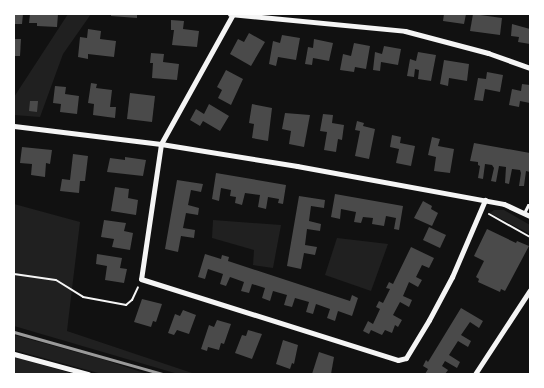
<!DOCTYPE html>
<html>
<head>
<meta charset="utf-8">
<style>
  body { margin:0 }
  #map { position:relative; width:544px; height:388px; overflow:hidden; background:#111; font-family:Cabin,sans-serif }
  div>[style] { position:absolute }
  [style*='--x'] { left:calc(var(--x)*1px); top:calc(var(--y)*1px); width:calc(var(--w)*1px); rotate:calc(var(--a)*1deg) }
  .green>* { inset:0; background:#202020 }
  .building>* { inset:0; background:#4a4a4a }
  .path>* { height:2px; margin:-1px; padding:0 1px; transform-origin:1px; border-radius:1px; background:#f5f5f5 }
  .service>* { height:3px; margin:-1.5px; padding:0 1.5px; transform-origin:1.5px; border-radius:1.5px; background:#f5f5f5 }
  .minor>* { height:5px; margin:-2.5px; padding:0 2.5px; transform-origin:2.5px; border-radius:2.5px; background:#f5f5f5 }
  .rail>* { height:3px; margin:-1.5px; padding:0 1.5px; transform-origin:1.5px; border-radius:1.5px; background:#9a9a9a }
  span { translate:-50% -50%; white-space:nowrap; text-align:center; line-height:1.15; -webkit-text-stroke:5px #fff; paint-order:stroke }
  .frame { position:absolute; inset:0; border:15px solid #fff; pointer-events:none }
</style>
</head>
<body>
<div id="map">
  <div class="green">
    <i style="clip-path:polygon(68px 14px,91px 14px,63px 54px,40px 117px,14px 115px,14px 97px)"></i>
    <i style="clip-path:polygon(14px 204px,80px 222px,67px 331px,195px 374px,178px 374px,14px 326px)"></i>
    <i style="clip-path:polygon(494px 210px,504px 210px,530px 225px,530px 234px,490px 213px)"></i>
    <i style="clip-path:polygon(213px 220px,281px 225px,273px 268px,253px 265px,254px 250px,212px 238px)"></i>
    <i style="clip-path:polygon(337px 238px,388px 244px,371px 291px,325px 275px)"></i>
    <i style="clip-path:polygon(14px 335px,105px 360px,147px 374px,102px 374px,14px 350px)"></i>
    <i style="clip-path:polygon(14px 357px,74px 374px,14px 374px)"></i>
  </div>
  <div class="building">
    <i style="clip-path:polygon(14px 14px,23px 14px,22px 24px,14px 24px)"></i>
    <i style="clip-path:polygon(30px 14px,58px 14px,57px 27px,37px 26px,37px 23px,29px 23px)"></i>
    <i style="clip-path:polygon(111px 14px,137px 14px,137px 18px,111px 16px)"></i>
    <i style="clip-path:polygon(444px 14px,466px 14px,464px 24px,443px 21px)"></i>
    <i style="clip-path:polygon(473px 14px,502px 18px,500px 35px,470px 31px)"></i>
    <i style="clip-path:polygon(171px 20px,184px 21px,183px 29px,199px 31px,197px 47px,172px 45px,174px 30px,171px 30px)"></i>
    <i style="clip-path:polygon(512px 24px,530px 29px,530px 44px,518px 42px,519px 37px,511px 36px)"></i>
    <i style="clip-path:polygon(88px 29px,101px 31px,100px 39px,116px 41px,114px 57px,88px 54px,88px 59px,78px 57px,80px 37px,87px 38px)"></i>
    <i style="clip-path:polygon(249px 33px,265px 42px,251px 66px,230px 54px,238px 39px,244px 42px)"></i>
    <i style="clip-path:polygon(282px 35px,300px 38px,296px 60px,278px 57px,276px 66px,269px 64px,273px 41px,280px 43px)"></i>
    <i style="clip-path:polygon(14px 39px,21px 39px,20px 56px,14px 56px)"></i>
    <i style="clip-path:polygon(314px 39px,333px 43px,329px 61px,313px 58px,312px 65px,305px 64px,308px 47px,313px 48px)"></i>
    <i style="clip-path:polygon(354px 43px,370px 46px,366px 69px,355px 67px,354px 72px,340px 70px,343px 54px,351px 56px)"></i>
    <i style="clip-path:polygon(384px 46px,401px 49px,398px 65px,381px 62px,380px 71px,373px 70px,375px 52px,382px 54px)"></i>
    <i style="clip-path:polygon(418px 52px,436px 55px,431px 81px,418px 79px,419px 70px,415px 69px,414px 77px,407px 76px,410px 59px,416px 61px)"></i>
    <i style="clip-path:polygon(151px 53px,164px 54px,163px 62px,179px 64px,177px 80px,152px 78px,153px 63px,150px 63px)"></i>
    <i style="clip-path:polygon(444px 60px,469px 64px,467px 81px,449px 78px,448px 86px,440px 84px)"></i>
    <i style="clip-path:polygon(226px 70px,243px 79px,231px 105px,218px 98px,222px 90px,217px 87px)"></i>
    <i style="clip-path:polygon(487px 72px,503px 75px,500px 92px,485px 89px,483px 101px,474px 100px,478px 78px,486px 79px)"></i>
    <i style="clip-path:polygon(91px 83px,97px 84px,96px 88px,112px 90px,110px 107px,116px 107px,115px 118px,93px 115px,94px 104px,88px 103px)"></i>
    <i style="clip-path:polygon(522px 84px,530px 85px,530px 103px,520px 101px,519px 107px,509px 105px,512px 89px,521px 91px)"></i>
    <i style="clip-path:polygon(55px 86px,66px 87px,65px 94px,79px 96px,77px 114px,60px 112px,61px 104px,53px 103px)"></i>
    <i style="clip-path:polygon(130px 93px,155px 96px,152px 122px,127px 119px)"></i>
    <i style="clip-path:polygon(30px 101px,38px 101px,37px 112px,29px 111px)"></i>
    <i style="clip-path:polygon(209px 104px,229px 116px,220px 131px,203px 121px,200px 126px,190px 120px,196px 109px,204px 114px)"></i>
    <i style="clip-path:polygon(252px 104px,272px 108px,268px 141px,252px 138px,254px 124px,249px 123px)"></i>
    <i style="clip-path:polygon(285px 113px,310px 115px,304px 147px,289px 144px,291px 131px,282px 129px)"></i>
    <i style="clip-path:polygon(323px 114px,333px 115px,332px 123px,344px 125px,342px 140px,338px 139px,336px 152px,324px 150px,327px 132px,320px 131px)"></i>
    <i style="clip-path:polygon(357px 121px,364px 123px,363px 126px,375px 129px,369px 159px,355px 156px,360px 131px,355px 130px)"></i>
    <i style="clip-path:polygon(392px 135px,401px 137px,400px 143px,415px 146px,411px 166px,396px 163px,399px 149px,390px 147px)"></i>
    <i style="clip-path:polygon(432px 137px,440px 139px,438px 146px,454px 149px,450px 173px,434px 171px,436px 157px,428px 155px)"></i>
    <i style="clip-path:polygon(474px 143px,530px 153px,530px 172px,526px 171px,524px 186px,519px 186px,521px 173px,520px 170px,512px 169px,509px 184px,505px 183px,506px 167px,499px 166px,496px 182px,491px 181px,494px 168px,492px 165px,485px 164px,483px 179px,478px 178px,480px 166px,478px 165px,478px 162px,470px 161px)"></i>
    <i style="clip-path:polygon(22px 147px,52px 150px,50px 164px,46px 163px,45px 177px,31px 175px,32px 164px,20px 163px)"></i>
    <i style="clip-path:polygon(73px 154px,88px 156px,85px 181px,80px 181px,79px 193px,60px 191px,62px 179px,70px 180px)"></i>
    <i style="clip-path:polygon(125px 157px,146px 160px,143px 176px,107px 172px,110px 158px,125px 160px)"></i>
    <i style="clip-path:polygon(216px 173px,286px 185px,283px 204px,278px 203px,279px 199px,268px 197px,266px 209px,258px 207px,260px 195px,245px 193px,242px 205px,235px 203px,236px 197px,230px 196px,231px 190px,221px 188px,219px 201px,212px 199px)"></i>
    <i style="clip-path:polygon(177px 180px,203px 184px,201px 192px,191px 190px,188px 205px,199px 208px,198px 215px,186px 213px,183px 228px,195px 230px,194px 238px,181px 236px,178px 252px,165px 249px)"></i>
    <i style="clip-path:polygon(115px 187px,129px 189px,128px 198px,138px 200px,136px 215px,111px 211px)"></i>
    <i style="clip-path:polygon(335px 194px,403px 206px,399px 230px,394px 229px,396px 218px,386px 216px,384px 226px,372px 224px,373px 218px,363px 217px,361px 223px,354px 222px,356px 212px,341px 209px,340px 219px,331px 217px)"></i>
    <i style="clip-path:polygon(299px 196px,325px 200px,324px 208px,311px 206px,309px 221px,321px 224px,320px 231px,307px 229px,305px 245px,317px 247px,315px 255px,304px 253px,301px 269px,287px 266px)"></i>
    <i style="clip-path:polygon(423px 201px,432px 206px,431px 209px,438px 213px,432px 226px,414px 218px)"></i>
    <i style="clip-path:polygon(104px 220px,126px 223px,124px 231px,133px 233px,130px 250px,112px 247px,114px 239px,101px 237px)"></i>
    <i style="clip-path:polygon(429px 227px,446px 235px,440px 248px,423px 240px)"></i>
    <i style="clip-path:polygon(487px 229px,516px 243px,517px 241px,529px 246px,505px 291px,501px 289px,500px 292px,478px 282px,479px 279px,476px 277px,484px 261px,474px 256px)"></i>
    <i style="clip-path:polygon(411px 247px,434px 258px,429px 268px,422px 265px,416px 277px,422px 280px,418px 287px,409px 282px,403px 296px,412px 300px,409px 307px,400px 302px,393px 315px,402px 320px,398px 327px,395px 325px,392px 333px,385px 330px,382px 335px,371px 330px,369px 334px,363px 331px,368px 321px,373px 324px,380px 309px,376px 307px,379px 301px,383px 303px,390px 289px,386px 288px,389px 282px,393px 284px)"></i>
    <i style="clip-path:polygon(97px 254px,122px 258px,120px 268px,127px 269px,124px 283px,105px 280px,107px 266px,96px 264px)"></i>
    <i style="clip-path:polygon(205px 254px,221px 259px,222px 255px,229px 257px,228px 261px,350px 301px,352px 295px,358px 298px,352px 316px,338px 311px,335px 321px,327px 318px,330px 309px,316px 304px,313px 314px,306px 312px,309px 302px,295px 298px,292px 307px,284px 305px,287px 295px,273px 291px,270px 301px,262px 298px,265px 288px,252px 284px,249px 293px,241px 291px,244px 282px,230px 277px,226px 286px,220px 284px,223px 274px,208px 269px,205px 279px,198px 277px)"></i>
    <i style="clip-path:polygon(142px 299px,162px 304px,156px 322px,153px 321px,151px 327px,134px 322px)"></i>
    <i style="clip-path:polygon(461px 308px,483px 321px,479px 328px,470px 322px,461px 335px,471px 341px,468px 347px,458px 341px,449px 355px,460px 362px,457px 368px,445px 361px,442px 366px,448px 370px,445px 374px,425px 374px,428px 369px,423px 366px,426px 360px,428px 362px)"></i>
    <i style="clip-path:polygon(183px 310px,196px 315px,189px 334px,177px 330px,174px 335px,168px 333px,175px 314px,180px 316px)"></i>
    <i style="clip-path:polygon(217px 320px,231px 324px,224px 344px,221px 343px,219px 350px,208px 347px,207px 351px,201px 349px,209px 325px,214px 327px)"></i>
    <i style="clip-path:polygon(248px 330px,262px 334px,252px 359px,235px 353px,242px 335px,246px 336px)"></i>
    <i style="clip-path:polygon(283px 340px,298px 345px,294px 364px,292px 363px,290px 369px,276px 364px)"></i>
    <i style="clip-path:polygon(319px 352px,334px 357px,331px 374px,312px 374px)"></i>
  </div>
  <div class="path">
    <i style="--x:489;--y:214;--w:47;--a:29.3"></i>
    <i style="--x:14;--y:274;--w:42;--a:8.1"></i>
    <i style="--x:56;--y:280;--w:32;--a:32"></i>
    <i style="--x:83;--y:297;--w:44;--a:10.5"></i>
    <i style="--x:126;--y:305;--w:8;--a:-40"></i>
    <i style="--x:132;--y:300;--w:14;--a:-65"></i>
  </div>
  <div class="service">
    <i style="--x:524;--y:213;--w:9;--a:-63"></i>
    <i style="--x:528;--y:205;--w:2;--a:0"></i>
  </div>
  <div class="minor">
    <i style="--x:230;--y:14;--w:176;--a:5.5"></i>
    <i style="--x:405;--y:31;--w:86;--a:14.8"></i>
    <i style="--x:488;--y:53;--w:45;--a:19.7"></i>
    <i style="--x:233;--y:14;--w:149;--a:119"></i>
    <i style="--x:161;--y:144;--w:136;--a:98.4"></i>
    <i style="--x:141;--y:279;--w:269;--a:17.5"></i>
    <i style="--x:398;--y:360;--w:8;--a:-14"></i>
    <i style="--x:406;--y:358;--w:44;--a:-58.8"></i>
    <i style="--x:429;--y:320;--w:49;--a:-61.9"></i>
    <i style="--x:452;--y:277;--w:84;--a:-66.8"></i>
    <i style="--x:14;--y:126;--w:148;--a:7"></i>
    <i style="--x:161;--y:144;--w:138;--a:9.2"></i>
    <i style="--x:297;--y:166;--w:210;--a:10.4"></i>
    <i style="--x:504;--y:204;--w:29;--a:25"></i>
    <i style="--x:14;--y:354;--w:77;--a:15.1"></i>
    <i style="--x:475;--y:374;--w:100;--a:-56.8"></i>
  </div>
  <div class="rail">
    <i style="--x:14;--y:332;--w:154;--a:15.8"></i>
  </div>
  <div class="frame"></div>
</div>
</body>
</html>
